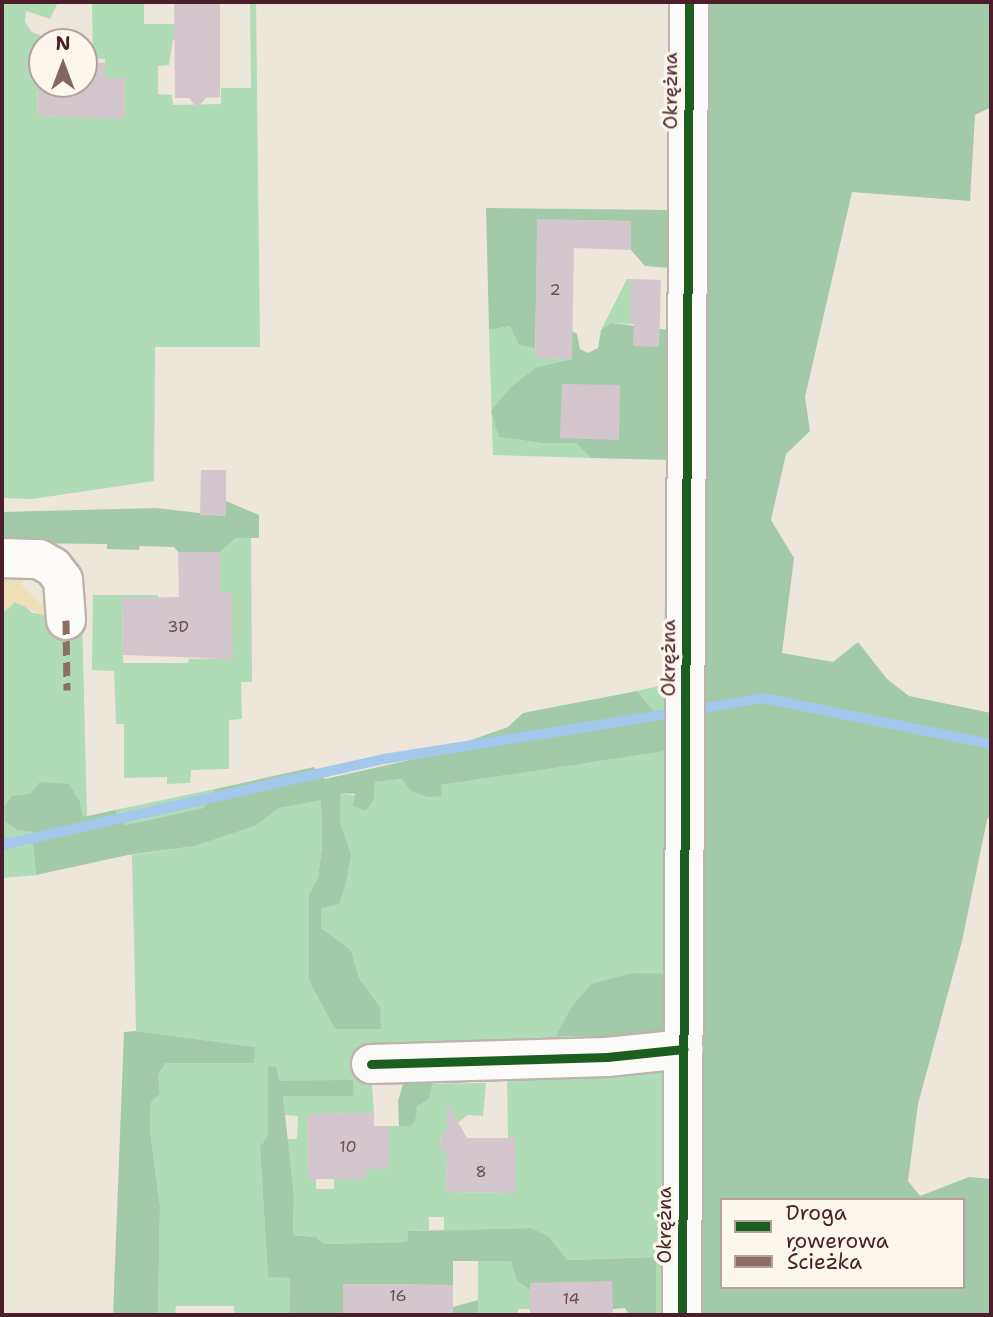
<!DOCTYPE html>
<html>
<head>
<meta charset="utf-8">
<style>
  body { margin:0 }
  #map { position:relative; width:993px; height:1317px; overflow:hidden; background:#ede6da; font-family:"Shantell Sans",sans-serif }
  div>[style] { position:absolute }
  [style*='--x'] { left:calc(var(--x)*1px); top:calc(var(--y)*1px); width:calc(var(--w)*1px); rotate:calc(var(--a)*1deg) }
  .green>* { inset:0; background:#afdbb5 }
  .forest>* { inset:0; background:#a3caa8 }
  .sand>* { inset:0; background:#eedfb9 }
  .stream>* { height:10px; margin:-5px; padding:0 5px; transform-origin:5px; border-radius:5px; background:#a4c7ec }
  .building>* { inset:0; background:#d3c7cd }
  .roads { filter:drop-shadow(2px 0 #bdb4ad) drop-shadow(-2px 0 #bdb4ad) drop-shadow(0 2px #bdb4ad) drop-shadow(0 -2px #bdb4ad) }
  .minor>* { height:38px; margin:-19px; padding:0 19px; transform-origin:19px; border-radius:19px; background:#fcfbf9 }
  .quiet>* { height:7px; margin-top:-3.5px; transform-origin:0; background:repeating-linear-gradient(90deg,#8d6e63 0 14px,transparent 0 21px) }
  .cycleway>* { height:9px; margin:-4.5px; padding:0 4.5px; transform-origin:4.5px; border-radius:4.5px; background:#1b5e20 }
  span { translate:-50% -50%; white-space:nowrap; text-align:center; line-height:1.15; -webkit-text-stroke:7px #fbf7ec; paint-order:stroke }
  .number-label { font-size:16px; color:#6c4954 }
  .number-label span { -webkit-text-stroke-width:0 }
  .street-label { font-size:19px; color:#4a1f2b }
  .frame { position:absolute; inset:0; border:4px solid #4a1f2b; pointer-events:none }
  .legend { position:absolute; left:720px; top:1198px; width:245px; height:91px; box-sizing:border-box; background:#fbf7ec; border:2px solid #b4a19f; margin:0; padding:9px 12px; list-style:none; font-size:21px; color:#4a1f2b }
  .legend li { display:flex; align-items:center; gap:14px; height:35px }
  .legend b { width:35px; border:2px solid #b4a19f }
  .north { position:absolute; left:28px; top:28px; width:70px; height:70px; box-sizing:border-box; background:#fbf7ec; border:2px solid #b4a19f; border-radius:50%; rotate:0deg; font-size:19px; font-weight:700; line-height:28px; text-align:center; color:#4a1f2b }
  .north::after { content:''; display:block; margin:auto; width:24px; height:32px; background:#836568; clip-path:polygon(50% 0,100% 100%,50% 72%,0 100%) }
</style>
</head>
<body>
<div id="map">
  <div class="green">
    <i style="clip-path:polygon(2px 2px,58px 2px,50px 19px,26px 11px,25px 22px,32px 32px,40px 35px,42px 45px,42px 57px,39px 57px,37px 116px,124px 118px,125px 78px,105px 78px,105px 59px,93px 58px,92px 2px,144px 2px,144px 24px,177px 24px,178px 38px,173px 40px,169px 65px,158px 66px,158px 94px,172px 95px,173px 105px,221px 104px,221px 88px,251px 88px,250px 2px,256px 2px,260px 347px,155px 347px,154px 481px,32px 499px,2px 498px)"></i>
    <i style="clip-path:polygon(668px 2px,681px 2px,676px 974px,556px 1036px,661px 1037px,370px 1060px,374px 1113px,307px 1114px,308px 1179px,316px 1179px,316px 1189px,334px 1189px,334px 1179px,366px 1169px,388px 1169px,389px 1126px,410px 1126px,411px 1084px,486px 1083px,483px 1116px,468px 1115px,441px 1135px,440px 1148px,447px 1152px,446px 1192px,514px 1193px,515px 1138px,508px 1138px,507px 1074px,674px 1064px,674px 1315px,656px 1315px,655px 1257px,531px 1261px,530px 1228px,444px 1230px,444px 1217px,429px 1217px,429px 1230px,408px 1231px,407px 1242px,324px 1244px,316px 1237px,293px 1235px,294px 1197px,287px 1139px,297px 1139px,298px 1116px,285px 1115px,283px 1096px,354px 1096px,353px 1081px,279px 1081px,268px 1066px,268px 1137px,260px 1147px,268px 1276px,290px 1278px,289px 1315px,234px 1315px,234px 1306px,176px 1306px,175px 1315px,158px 1315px,160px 1207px,150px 1129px,151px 1101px,160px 1094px,158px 1075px,166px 1063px,254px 1063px,254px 1047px,136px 1031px,132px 855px,195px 846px,255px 826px,279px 808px,321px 799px,322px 846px,318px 878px,309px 894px,325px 1006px,336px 1029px,380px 1007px,359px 978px,351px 950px,321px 928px,321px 908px,351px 854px,340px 822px,341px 793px,374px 799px,375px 782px,402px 779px,441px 796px,440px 785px,673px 750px,661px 719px,637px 691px,663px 685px,668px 460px)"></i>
    <i style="clip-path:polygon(627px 279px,638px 280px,630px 324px,611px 323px,601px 330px)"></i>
    <i style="clip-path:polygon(510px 326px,535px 348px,535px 358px,572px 359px,537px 367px,499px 437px,541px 443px,576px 443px,591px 458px,493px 455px,489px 330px)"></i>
    <i style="clip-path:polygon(236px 538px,251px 538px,252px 682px,241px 682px,242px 719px,229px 720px,229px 769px,191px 770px,190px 783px,167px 784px,167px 777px,124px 778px,124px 724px,116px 724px,114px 671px,92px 670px,93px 595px,158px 595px,158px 598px,122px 599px,123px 663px,188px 663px,189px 659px,232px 658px,232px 593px,220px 592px,220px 552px)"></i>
    <i style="clip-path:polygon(15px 602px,23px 604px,32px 613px,82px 618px,87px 817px,83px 817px,80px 802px,30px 794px,17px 830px,32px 832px,36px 875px,2px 878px,2px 614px)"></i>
    <i style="clip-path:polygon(215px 789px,203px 808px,126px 825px,115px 810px)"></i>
    <i style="clip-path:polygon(478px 1261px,512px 1261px,517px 1281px,530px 1290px,530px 1309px,518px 1309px,518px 1315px,478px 1315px)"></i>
  </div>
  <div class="forest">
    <i style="clip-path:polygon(evenodd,700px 2px,991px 2px,991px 107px,975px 115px,970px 201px,852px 192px,805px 397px,810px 431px,786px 454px,771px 520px,794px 558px,782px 653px,833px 662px,858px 642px,887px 679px,909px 696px,991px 713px,991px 813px,987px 820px,962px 941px,918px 1104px,908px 1181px,920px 1196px,969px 1177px,991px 1179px,991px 1315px,691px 1315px,700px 2px,722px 1200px,963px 1200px,963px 1287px,722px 1287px,722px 1200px)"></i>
    <i style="clip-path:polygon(486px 208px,669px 210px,670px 268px,645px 266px,631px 250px,631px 221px,538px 220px,535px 348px,519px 345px,510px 326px,489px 330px)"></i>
    <i style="clip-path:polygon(611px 323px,669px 330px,668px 460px,591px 458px,576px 443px,541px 443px,499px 437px,491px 411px,510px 388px,537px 367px,572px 359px,572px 331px,577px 334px,580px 349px,588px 353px,598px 348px,601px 330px)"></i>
    <i style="clip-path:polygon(226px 501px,259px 515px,259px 538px,236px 538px,220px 552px,178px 552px,174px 547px,140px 546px,139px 550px,107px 549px,107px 544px,2px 543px,2px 512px,156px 508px,226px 516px)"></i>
    <i style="clip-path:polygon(637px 691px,661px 719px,673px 723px,673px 750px,441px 785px,442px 796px,428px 797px,411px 791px,402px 779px,375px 782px,374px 799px,366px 811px,353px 806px,355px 794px,341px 793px,340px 822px,351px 854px,346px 883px,339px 904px,321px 908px,321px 928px,351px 950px,359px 978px,380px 1007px,381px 1029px,335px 1029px,309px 980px,309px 894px,318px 878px,322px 846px,321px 800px,279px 808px,255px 826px,195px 846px,128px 855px,36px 875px,32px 832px,17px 830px,5px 821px,4px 808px,12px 796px,30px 794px,40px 782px,69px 784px,80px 802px,83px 817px,115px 810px,126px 825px,203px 808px,215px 789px,314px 767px,325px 779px,423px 757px,508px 727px,523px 713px)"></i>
    <i style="clip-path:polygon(632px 973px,676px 974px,672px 1026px,661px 1037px,556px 1036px,571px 1008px,591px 984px)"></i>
    <i style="clip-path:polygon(136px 1031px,255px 1047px,254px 1063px,166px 1063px,158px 1075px,160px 1094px,151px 1102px,150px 1129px,160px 1207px,158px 1315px,113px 1315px,124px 1032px)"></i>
    <i style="clip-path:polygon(268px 1066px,276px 1067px,279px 1081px,353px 1080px,354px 1096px,283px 1096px,294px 1197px,293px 1235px,316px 1237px,324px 1244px,407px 1242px,408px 1231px,531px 1228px,549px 1237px,567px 1260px,656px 1257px,656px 1315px,629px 1315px,625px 1308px,613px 1309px,530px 1290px,517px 1281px,511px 1261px,453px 1261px,453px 1285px,343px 1284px,343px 1315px,289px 1315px,290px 1278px,268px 1277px,260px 1147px,268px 1136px)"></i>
    <i style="clip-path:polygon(409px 1075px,423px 1075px,432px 1084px,429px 1099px,417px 1106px,415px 1121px,410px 1127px,399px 1126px,398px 1101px,403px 1084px)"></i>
    <i style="clip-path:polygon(478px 1300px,478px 1315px,453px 1315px,453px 1307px)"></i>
  </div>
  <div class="sand">
    <i style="clip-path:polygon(2px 570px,30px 573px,21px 584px,41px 604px,50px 596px,50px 619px,15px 602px,2px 614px)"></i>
  </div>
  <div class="stream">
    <i style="--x:693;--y:710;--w:71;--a:-9.7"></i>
    <i style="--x:763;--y:698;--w:233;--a:11.4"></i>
    <i style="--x:2;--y:845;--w:392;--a:-12.7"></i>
    <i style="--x:384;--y:759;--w:282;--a:-9"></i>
  </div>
  <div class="building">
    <i style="clip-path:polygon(174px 2px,220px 2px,220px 97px,206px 98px,197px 108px,189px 98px,175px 98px)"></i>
    <i style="clip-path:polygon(39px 57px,42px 57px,42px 84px,84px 84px,84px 61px,105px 63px,105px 78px,125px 78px,124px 119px,37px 116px)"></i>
    <i style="clip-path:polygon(537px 219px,631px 221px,631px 250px,574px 248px,572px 359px,535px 358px)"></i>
    <i style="clip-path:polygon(631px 279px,661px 280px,659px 347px,633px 346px,634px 324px,630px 324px)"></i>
    <i style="clip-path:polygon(562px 384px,620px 385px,619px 440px,560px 438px)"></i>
    <i style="clip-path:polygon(201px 470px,226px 470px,226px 516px,200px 515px)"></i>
    <i style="clip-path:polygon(178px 552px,220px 552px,220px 592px,232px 592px,233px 659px,123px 655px,122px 598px,179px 597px)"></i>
    <i style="clip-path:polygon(447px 1103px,467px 1138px,515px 1138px,515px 1193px,446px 1192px,447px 1152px,440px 1148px,441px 1135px,447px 1130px)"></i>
    <i style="clip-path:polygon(374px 1113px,374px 1126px,389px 1126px,389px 1169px,366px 1169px,366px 1179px,308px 1179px,307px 1114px)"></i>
    <i style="clip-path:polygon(612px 1281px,613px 1315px,530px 1315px,530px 1283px)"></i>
    <i style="clip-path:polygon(343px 1284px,453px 1285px,453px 1315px,343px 1315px)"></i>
  </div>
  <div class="roads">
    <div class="minor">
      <i style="--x:2;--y:558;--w:37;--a:2"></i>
      <i style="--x:39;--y:559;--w:16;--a:30"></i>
      <i style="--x:53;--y:567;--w:16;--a:52"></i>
      <i style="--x:63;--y:580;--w:40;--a:85.7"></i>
      <i style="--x:371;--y:1064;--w:236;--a:-1.7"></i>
      <i style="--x:607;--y:1057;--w:77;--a:-5.9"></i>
      <i style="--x:682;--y:1315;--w:1313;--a:-89.69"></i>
    </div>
  </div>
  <div class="quiet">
    <i style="--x:66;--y:620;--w:70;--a:89.2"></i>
  </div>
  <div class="cycleway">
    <i style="--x:371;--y:1064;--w:236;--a:-1.7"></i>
    <i style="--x:607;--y:1057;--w:77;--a:-5.9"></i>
    <i style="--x:682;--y:1315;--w:1313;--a:-89.69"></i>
  </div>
  <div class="number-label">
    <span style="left:555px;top:290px">2</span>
    <span style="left:178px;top:627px">3D</span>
    <span style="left:348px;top:1147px">10</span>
    <span style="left:481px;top:1172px">8</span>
    <span style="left:398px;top:1296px">16</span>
    <span style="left:571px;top:1299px">14</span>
  </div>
  <div class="street-label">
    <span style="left:671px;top:91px;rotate:-90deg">Okrężna</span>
    <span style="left:669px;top:658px;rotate:-90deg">Okrężna</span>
    <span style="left:665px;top:1225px;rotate:-90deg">Okrężna</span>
  </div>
  <div class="frame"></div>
  <ul class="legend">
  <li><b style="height:9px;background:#1b5e20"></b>Droga rowerowa</li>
  <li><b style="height:9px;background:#8d6e63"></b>Ścieżka</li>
  </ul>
  <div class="north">N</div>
</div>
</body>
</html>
